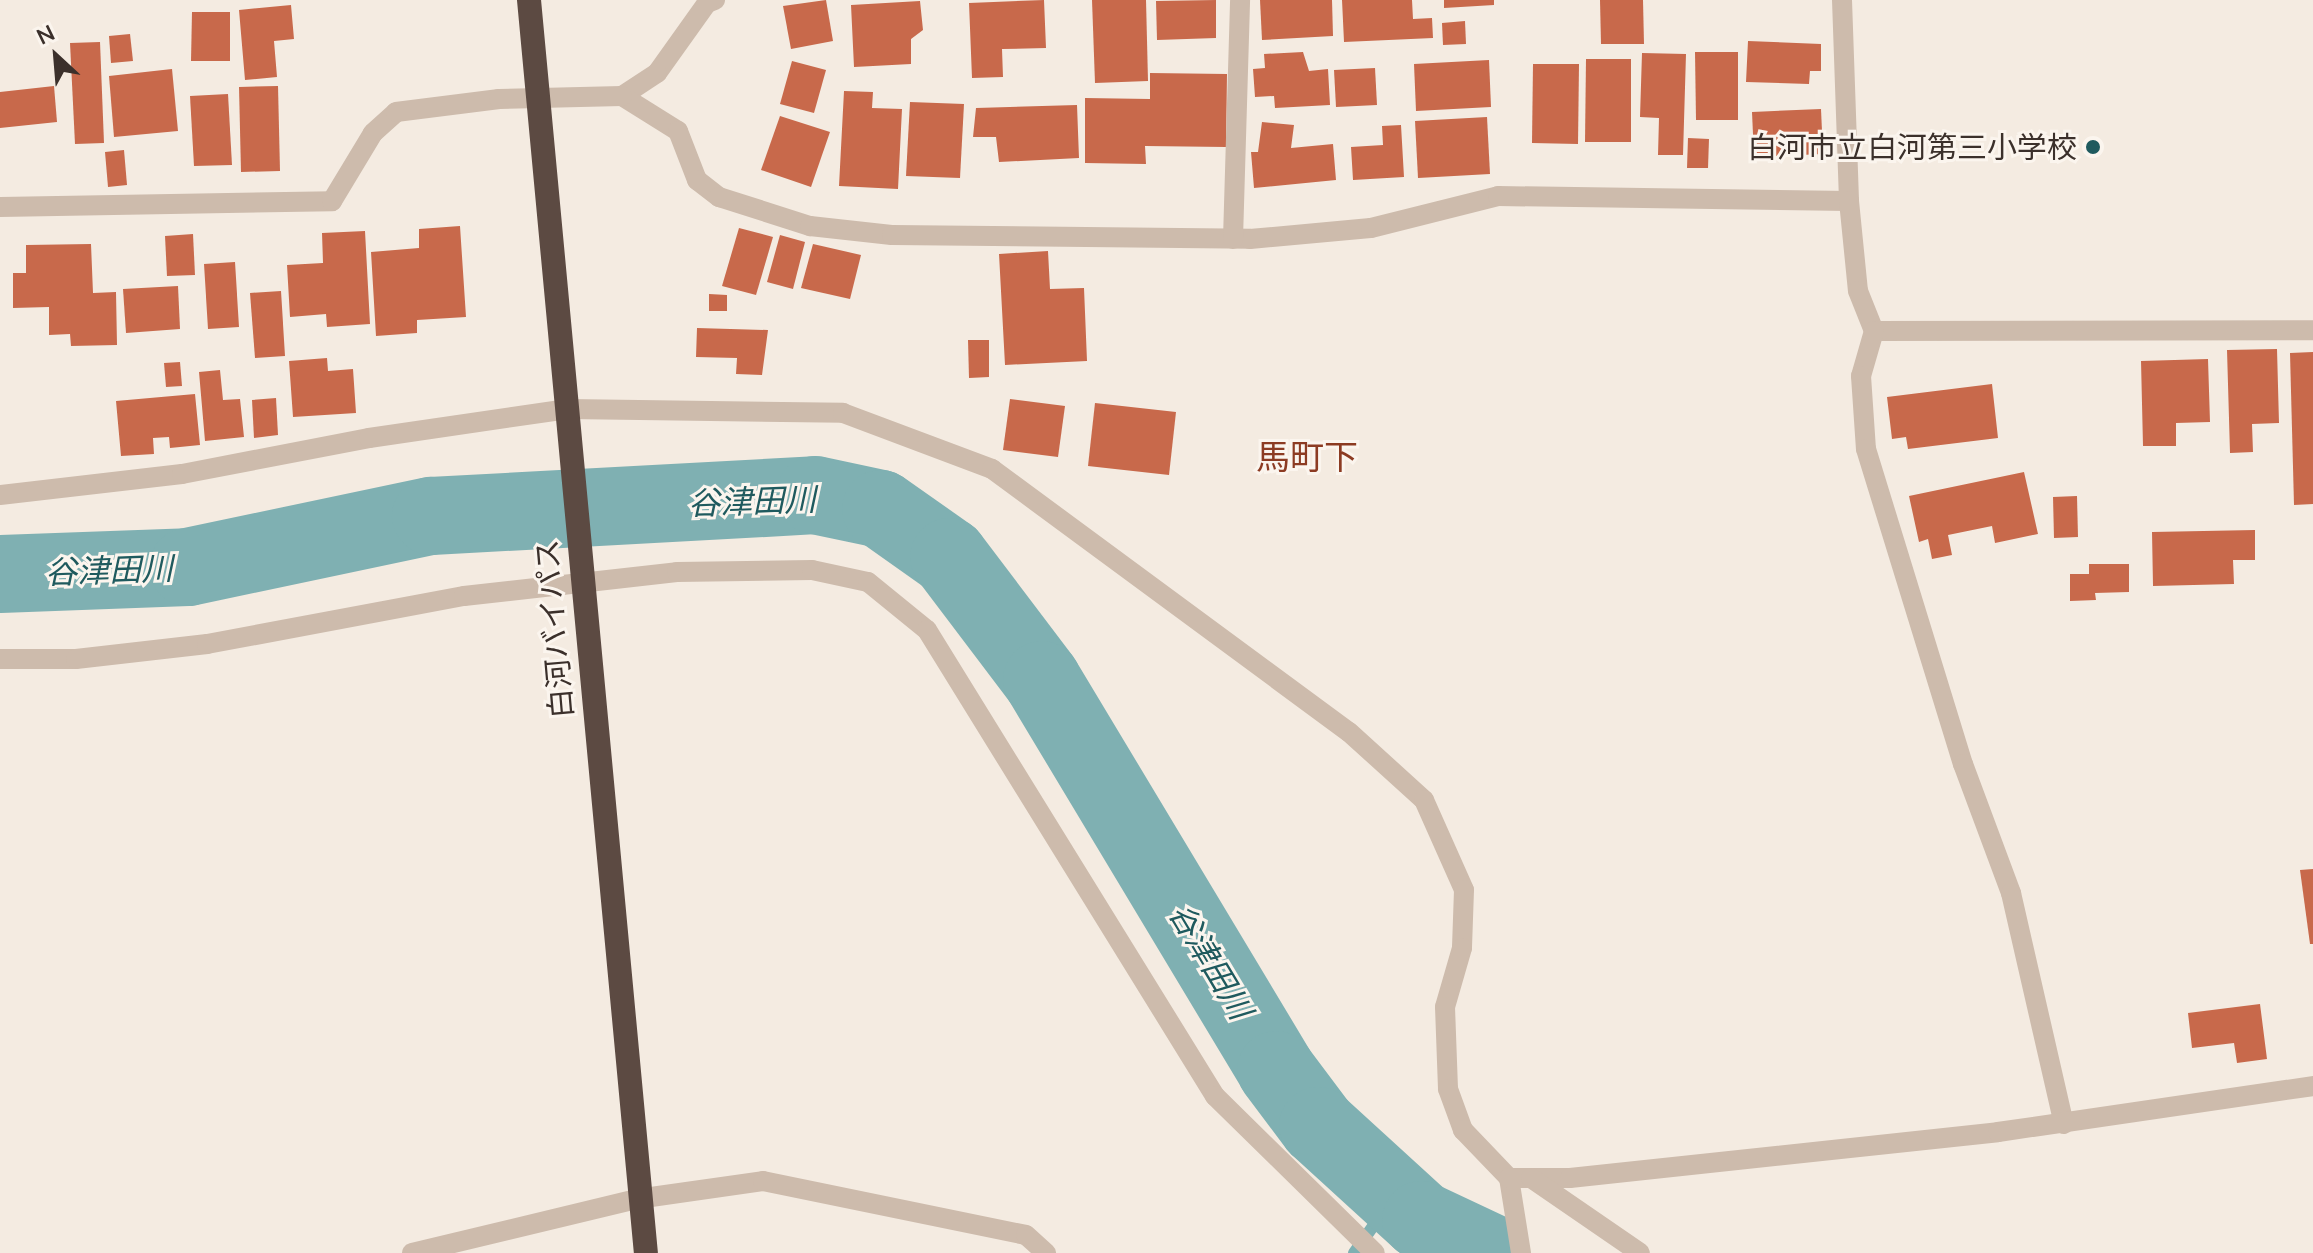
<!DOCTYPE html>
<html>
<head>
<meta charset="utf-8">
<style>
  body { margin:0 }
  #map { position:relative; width:2313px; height:1253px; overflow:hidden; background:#f4ebe1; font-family:Mulish,"Noto Sans JP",sans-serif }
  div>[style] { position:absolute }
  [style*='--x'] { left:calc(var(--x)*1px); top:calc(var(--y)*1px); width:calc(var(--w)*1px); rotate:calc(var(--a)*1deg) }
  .stream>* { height:12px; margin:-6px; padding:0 6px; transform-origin:6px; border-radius:6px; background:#7fb0b2 }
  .river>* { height:78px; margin:-39px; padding:0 39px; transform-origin:39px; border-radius:39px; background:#7fb0b2 }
  .building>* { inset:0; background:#c8694b }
  .street>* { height:20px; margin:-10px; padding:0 10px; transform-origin:10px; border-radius:10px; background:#cdbbac }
  .highway>* { height:24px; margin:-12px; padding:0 12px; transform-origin:12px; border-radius:12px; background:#5c4a42 }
  .dots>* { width:22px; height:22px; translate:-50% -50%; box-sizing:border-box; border:4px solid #fbf5ee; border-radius:50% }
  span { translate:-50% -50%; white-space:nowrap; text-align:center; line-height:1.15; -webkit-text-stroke:6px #fbf5ee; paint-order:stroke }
  .poi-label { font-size:30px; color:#3b302b }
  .right { translate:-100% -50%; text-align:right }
  .street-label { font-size:30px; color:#3b302b }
  .water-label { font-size:32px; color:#1f5a5e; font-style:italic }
  .quarter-label { font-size:34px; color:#8c3b22 }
  .north { position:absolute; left:16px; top:16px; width:80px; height:80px; -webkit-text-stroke:6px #fbf5ee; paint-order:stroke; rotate:334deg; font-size:22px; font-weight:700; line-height:32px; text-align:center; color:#3b302b }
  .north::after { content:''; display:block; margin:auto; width:28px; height:36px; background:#3b302b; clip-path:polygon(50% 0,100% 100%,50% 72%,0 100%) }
</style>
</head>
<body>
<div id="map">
  <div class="stream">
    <i style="--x:1354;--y:1253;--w:69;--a:-54.5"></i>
  </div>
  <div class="river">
    <i style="--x:0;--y:574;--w:188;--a:-2.1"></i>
    <i style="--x:188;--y:567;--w:248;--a:-11.9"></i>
    <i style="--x:431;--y:516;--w:385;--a:-3.1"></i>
    <i style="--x:815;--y:495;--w:67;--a:12"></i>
    <i style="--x:881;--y:509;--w:83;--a:35.2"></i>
    <i style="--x:949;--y:557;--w:154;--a:52.9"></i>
    <i style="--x:1042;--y:680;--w:455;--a:59"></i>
    <i style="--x:1276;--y:1070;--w:70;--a:53.1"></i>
    <i style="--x:1318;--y:1126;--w:139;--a:42.4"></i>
    <i style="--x:1421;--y:1220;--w:77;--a:25.2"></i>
  </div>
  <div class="building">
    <i style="clip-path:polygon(826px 0,833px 41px,791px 49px,783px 6px)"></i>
    <i style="clip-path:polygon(1044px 0,1046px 48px,1002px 49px,1003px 77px,972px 78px,969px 3px)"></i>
    <i style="clip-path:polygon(1092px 0,1146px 0,1148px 81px,1095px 83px)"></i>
    <i style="clip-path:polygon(1216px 0,1216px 38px,1157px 40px,1156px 1px)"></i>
    <i style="clip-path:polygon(1260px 0,1332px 0,1333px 36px,1262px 40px)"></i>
    <i style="clip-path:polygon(1342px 0,1412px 0,1413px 19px,1432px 18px,1433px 38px,1344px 42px)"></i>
    <i style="clip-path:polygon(1444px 0,1494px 0,1494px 5px,1444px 8px)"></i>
    <i style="clip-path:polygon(1600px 0,1643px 0,1644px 44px,1601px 44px)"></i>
    <i style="clip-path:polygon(920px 1px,923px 30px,911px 39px,911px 64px,854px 67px,851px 5px)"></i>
    <i style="clip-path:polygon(291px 5px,294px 39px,274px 41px,277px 77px,245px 80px,239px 10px)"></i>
    <i style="clip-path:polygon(192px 12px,230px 12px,230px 61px,191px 61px)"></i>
    <i style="clip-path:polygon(1465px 21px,1466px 44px,1443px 45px,1442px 23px)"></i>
    <i style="clip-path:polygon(130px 34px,133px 61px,111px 63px,109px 36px)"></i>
    <i style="clip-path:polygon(1748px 41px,1821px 44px,1821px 71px,1810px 71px,1809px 84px,1746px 82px)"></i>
    <i style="clip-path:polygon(100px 42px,104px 143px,75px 144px,70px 43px)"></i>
    <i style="clip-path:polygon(1303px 52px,1309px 71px,1328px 69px,1330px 105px,1275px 108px,1274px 96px,1255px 97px,1253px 69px,1265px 68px,1264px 54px)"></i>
    <i style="clip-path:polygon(1695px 52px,1738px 52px,1738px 120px,1696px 120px)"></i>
    <i style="clip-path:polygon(1642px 53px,1686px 54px,1683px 155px,1658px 155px,1659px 118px,1640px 117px)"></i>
    <i style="clip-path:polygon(1586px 59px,1631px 59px,1631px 142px,1585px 142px)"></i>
    <i style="clip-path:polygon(1489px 60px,1491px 107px,1416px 111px,1414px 64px)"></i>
    <i style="clip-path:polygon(792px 61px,826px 70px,814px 113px,780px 104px)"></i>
    <i style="clip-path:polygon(1533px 64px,1579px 64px,1578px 144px,1532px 143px)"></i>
    <i style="clip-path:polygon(1375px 68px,1377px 105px,1336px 107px,1334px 70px)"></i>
    <i style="clip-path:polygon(172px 69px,178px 131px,114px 137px,109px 76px)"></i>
    <i style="clip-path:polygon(1150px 73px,1227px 74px,1226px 147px,1145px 146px,1146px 164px,1085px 163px,1085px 98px,1150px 99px)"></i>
    <i style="clip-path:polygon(54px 86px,57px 122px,0 128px,0 92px)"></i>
    <i style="clip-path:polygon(278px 86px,280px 171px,241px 172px,239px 87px)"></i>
    <i style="clip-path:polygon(844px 91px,873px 92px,872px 108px,902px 109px,898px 189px,839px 186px)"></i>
    <i style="clip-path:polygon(228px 94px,232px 165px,194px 166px,190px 96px)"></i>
    <i style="clip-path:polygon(910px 102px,964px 104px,960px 178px,906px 176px)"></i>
    <i style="clip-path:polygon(1077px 105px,1079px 158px,999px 162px,996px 137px,973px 137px,976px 108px)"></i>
    <i style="clip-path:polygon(1821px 109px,1823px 154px,1754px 157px,1752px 112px)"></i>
    <i style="clip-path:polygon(780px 116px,830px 132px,811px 187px,761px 170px)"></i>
    <i style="clip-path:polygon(1487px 117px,1490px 174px,1418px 178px,1415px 121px)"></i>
    <i style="clip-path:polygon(1262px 122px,1294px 125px,1291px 148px,1333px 144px,1336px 180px,1254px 188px,1251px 152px,1258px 152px)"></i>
    <i style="clip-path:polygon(1401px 125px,1404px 177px,1353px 180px,1351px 147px,1383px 145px,1382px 126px)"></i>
    <i style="clip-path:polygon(1688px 138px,1709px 139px,1708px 168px,1687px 168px)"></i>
    <i style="clip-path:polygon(124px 150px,127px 185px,108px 187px,105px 152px)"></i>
    <i style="clip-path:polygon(460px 226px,466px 317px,417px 320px,417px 333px,376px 336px,371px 252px,419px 248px,419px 229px)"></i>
    <i style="clip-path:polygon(739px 228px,773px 237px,756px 295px,722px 286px)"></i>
    <i style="clip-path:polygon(365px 231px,370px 324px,327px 327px,326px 314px,290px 317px,287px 265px,323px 263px,322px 233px)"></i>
    <i style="clip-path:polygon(193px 234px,195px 275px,167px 276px,165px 236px)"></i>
    <i style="clip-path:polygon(780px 235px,805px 242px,793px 289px,767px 282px)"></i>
    <i style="clip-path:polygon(91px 244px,93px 293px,116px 292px,117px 345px,71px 346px,70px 334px,49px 335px,49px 307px,13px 308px,13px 273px,26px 273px,26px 245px)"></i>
    <i style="clip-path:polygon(813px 244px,861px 255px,850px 299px,801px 288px)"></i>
    <i style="clip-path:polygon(1048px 251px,1050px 289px,1084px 288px,1087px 361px,1005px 365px,999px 254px)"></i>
    <i style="clip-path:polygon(235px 262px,239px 327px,208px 329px,204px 264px)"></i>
    <i style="clip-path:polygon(178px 286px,180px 329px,126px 333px,123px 289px)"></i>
    <i style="clip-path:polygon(281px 291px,285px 356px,255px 358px,250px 293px)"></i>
    <i style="clip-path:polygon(709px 294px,727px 295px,727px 311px,709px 311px)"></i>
    <i style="clip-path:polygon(697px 328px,768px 330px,762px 375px,736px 374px,737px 358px,696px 357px)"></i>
    <i style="clip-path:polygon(968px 340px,989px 340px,989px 377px,969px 378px)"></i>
    <i style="clip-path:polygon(2277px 349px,2279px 423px,2252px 424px,2253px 452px,2230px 453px,2227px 350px)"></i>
    <i style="clip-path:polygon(2313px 352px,2313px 504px,2294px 505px,2290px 353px)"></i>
    <i style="clip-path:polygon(327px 358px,328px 371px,353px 369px,356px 413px,293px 417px,289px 361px)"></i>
    <i style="clip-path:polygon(2208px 359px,2210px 422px,2176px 423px,2176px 446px,2143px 446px,2141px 361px)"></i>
    <i style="clip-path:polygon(180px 362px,182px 386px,166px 387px,164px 363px)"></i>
    <i style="clip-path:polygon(220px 370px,223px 400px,240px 399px,244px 437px,205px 441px,199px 372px)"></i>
    <i style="clip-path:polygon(1992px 384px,1998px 438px,1908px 449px,1906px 437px,1892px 439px,1887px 397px)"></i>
    <i style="clip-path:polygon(195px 394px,200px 445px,170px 448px,169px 437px,153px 438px,154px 454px,121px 456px,116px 401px)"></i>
    <i style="clip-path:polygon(276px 398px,278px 435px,254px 438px,252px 400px)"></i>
    <i style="clip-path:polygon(1010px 399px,1065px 406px,1058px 457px,1003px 450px)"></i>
    <i style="clip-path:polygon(1095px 403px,1176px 412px,1169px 475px,1088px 466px)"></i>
    <i style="clip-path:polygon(2024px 472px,2038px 534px,1995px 543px,1992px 526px,1948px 535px,1952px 555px,1932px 559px,1928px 539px,1919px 542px,1909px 496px)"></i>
    <i style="clip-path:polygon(2077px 496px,2078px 537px,2054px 538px,2053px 497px)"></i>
    <i style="clip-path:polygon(2255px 530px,2255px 560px,2233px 560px,2234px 584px,2153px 586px,2152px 532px)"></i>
    <i style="clip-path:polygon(2089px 564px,2129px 564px,2129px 592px,2095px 593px,2096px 600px,2070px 601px,2070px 574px,2089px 574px)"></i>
    <i style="clip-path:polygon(2313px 869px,2313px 944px,2310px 944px,2300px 870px)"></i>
    <i style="clip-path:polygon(2260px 1004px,2267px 1059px,2237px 1063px,2234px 1043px,2192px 1048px,2188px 1013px)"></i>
  </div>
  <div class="street">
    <i style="--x:715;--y:0;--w:9;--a:159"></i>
    <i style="--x:707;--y:3;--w:86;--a:125.5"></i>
    <i style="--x:657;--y:73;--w:42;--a:146.7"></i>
    <i style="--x:622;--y:96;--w:66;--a:32"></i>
    <i style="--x:678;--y:131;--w:53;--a:68.8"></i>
    <i style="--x:697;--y:180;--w:28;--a:38"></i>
    <i style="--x:719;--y:197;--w:96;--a:17.7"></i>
    <i style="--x:810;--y:226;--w:82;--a:6.3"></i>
    <i style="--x:892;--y:235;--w:358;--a:0.6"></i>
    <i style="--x:1250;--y:239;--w:121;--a:-5.2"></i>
    <i style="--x:1371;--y:228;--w:131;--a:-14.1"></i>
    <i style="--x:1498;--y:196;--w:351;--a:0.8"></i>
    <i style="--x:1842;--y:0;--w:201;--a:88"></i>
    <i style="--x:1849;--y:201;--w:90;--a:84.3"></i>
    <i style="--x:1858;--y:291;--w:43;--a:68.2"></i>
    <i style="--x:1874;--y:331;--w:439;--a:-0.1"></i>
    <i style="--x:0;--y:207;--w:332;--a:-1"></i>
    <i style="--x:332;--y:201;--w:79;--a:-58.9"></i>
    <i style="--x:373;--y:133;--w:31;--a:-42"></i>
    <i style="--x:396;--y:112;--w:104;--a:-7.2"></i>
    <i style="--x:499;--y:99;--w:123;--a:-1.4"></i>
    <i style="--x:1233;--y:239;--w:239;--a:-88.3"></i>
    <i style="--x:1874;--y:331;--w:47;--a:106.1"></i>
    <i style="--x:1861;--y:376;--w:73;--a:86.1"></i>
    <i style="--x:1866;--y:449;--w:330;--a:72.9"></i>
    <i style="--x:1963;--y:764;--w:138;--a:69.6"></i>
    <i style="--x:2011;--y:893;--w:237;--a:77.1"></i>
    <i style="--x:0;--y:495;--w:183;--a:-6.6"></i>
    <i style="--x:182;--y:474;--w:190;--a:-10.9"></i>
    <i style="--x:369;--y:438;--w:201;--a:-8.3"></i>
    <i style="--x:568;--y:409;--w:275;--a:0.8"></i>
    <i style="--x:843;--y:413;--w:159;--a:20.6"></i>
    <i style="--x:992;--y:469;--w:443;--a:36.4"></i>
    <i style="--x:1349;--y:732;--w:101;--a:42.2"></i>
    <i style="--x:1424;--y:800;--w:98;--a:66"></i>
    <i style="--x:1464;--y:890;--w:58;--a:92"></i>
    <i style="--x:1462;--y:948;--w:61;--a:106.1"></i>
    <i style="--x:1445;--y:1007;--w:82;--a:87.9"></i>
    <i style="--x:1448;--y:1089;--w:44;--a:69.9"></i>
    <i style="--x:1463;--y:1130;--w:66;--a:46.2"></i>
    <i style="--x:1509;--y:1178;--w:76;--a:80.9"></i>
    <i style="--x:0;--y:659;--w:76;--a:0"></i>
    <i style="--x:76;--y:659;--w:132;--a:-6.5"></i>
    <i style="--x:207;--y:644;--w:261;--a:-10.6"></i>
    <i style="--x:464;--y:596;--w:214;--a:-6.4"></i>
    <i style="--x:677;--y:572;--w:135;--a:-0.8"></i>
    <i style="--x:812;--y:570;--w:57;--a:12.1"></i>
    <i style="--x:868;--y:582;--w:76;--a:39.1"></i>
    <i style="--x:927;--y:630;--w:548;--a:58.28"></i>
    <i style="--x:1215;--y:1096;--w:224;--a:44.5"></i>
    <i style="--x:1509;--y:1178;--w:61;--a:0"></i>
    <i style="--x:1570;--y:1178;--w:430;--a:-6.1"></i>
    <i style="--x:1998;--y:1132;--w:318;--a:-8.3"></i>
    <i style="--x:1531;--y:1178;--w:132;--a:34.5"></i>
    <i style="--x:412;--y:1253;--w:231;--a:-13.5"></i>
    <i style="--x:637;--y:1199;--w:127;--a:-8.1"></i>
    <i style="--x:763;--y:1181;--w:268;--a:11.6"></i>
    <i style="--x:1026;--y:1235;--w:27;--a:42"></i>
  </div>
  <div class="highway">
    <i style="--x:529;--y:0;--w:1258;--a:84.67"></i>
  </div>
  <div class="dots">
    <i style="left:2093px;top:147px;background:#1f5a5e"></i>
  </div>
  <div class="poi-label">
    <span class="right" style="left:2077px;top:147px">白河市立白河第三小学校</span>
  </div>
  <div class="street-label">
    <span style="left:554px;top:629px;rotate:-95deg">白河バイパス</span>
  </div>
  <div class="water-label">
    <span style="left:752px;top:501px;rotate:-2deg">谷津田川</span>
    <span style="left:109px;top:570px;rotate:-2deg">谷津田川</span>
    <span style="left:1211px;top:961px;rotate:59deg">谷津田川</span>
  </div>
  <div class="quarter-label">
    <span style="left:1307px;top:457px">馬町下</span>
  </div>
  <div class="north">N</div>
</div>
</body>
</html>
